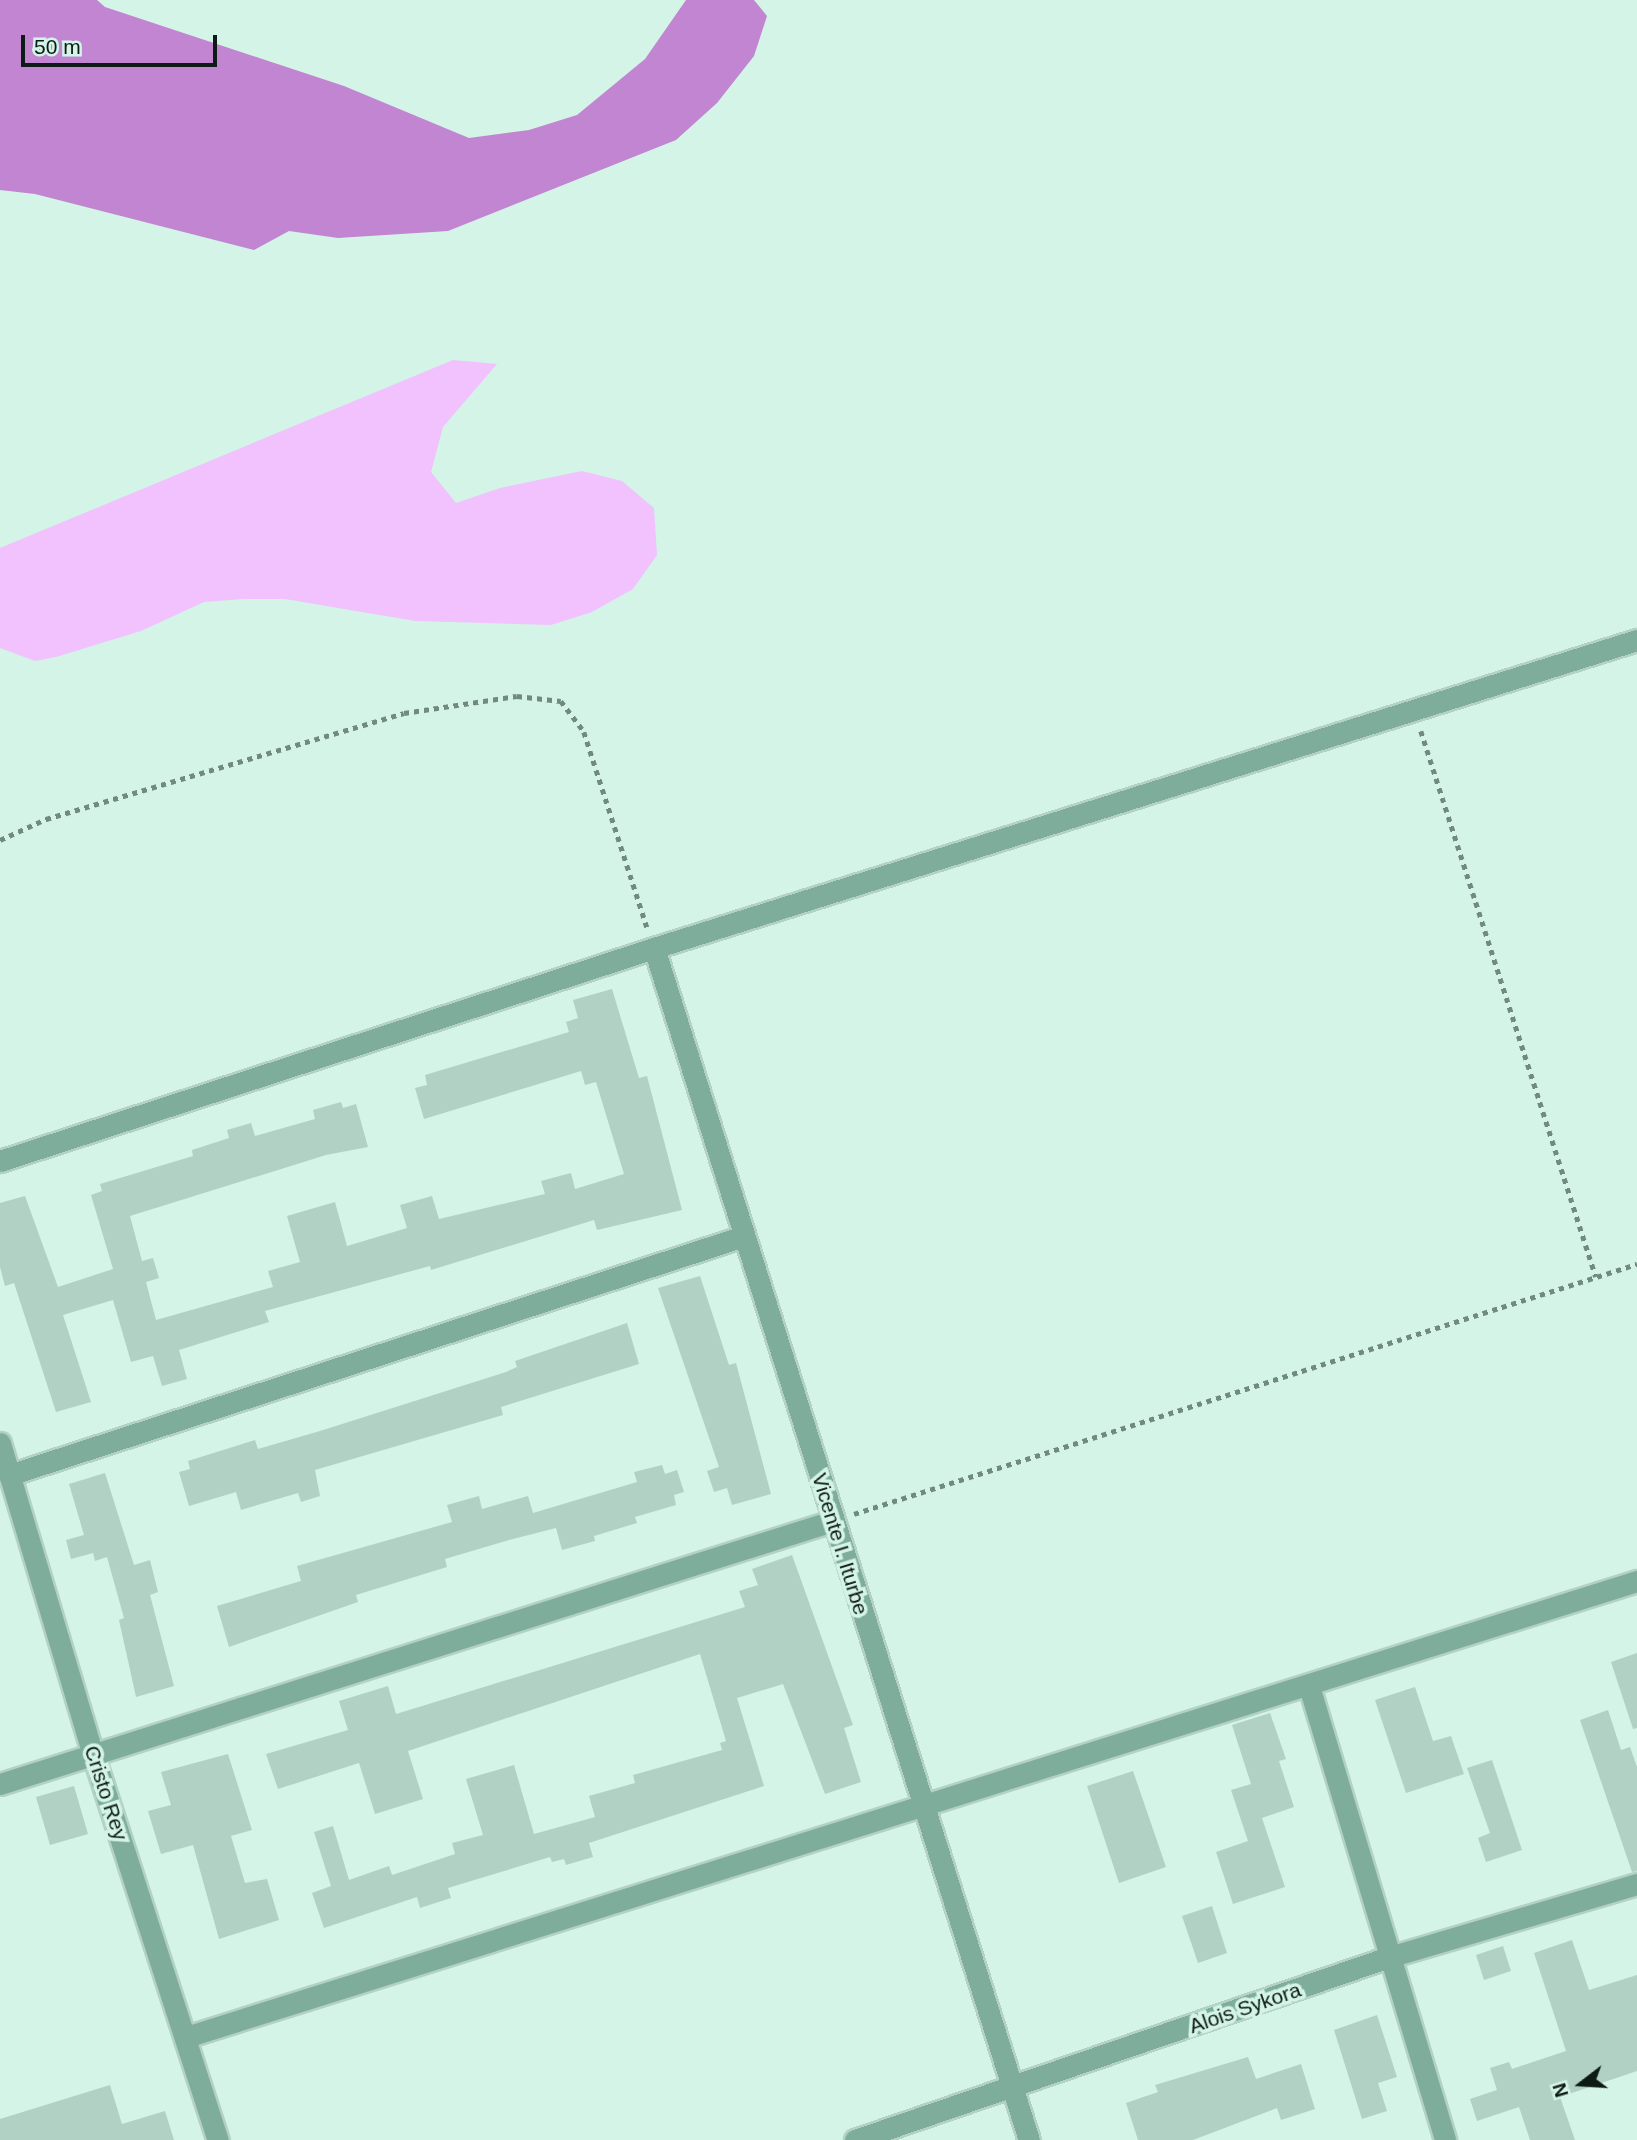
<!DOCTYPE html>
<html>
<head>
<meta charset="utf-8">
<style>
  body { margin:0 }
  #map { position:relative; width:1637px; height:2140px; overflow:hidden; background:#d3f4e7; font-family:Arial,sans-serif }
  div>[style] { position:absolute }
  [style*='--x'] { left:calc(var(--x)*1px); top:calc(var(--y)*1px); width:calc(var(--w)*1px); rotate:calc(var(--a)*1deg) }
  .green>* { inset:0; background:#f1c2fe }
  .water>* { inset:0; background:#c185d1 }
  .building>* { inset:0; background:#b1d1c4 }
  .path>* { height:4.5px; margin-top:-2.25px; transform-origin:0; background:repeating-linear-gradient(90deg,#728980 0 5px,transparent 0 10px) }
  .roads { filter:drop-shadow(2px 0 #b3d1c5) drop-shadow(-2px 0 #b3d1c5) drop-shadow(0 2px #b3d1c5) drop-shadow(0 -2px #b3d1c5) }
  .minor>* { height:21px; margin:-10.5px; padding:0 10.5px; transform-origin:10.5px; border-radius:10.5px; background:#7fad9b }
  span { translate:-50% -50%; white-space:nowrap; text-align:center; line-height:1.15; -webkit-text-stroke:7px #d3f4e7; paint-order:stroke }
  .street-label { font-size:21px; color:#0e1a15 }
  .north { position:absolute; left:1546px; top:2049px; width:70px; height:70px; -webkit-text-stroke:5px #d3f4e7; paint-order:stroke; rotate:253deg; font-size:19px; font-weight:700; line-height:28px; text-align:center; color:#0e1a15 }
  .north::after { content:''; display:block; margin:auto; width:24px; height:32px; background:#0e1a15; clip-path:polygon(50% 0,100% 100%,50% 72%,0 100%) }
  .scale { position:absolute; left:21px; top:35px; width:196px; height:32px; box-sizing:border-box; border:4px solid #0e1a15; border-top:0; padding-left:9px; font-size:21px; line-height:24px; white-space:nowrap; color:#0e1a15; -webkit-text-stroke:5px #d3f4e7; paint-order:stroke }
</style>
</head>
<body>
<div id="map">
  <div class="green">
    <i style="clip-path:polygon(453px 360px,497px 364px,443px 427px,431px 472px,456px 503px,500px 488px,582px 471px,622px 481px,654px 508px,657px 555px,633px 589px,592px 612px,551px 625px,415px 621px,285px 599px,244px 599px,204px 602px,141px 631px,56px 657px,35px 661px,0 648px,0 548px)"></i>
  </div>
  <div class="water">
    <i style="clip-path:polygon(0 0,97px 0,105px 7px,344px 86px,469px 138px,529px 130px,577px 115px,645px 59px,686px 0,754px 0,767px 16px,754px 56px,717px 103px,676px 140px,448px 231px,338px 238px,289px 231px,254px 250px,35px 194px,0 190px)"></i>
  </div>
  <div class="building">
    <i style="clip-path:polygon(612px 989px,639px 1078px,647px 1076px,682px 1210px,597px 1230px,594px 1220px,431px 1270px,430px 1266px,265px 1311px,269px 1322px,179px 1350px,187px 1379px,162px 1386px,153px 1356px,131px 1362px,113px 1300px,63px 1315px,91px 1402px,56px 1412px,14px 1283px,5px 1286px,0 1267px,0 1203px,25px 1196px,58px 1287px,113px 1269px,91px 1195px,102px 1191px,100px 1184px,193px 1156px,192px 1150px,229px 1138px,227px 1130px,251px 1123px,255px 1136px,315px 1119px,313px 1110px,341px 1102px,343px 1108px,356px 1104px,368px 1147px,326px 1155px,130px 1216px,142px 1261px,153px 1258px,159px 1278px,146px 1282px,156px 1320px,273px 1287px,268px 1271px,300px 1262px,287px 1216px,335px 1202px,347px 1246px,407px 1228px,400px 1205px,432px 1196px,439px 1219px,545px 1194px,541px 1181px,571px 1173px,575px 1189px,624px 1174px,596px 1082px,585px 1085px,581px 1071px,424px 1119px,415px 1088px,427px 1085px,425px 1075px,569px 1032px,566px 1022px,578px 1018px,573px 1000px)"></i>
    <i style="clip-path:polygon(700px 1276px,729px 1365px,736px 1363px,771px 1494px,732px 1505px,727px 1488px,714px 1492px,707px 1471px,719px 1467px,658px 1288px)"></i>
    <i style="clip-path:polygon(627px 1323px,639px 1364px,501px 1407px,503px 1415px,315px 1470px,320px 1496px,301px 1502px,298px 1493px,241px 1510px,236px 1492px,189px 1506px,179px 1472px,190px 1469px,188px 1461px,255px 1440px,258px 1449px,320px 1431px,506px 1372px,517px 1367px,515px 1361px)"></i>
    <i style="clip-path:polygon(662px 1465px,665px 1474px,677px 1470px,684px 1492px,674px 1495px,676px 1505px,635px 1517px,637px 1523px,594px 1536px,595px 1541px,562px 1550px,556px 1528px,509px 1540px,445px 1559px,447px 1567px,356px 1595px,358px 1602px,229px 1647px,217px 1606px,301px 1581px,297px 1566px,452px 1522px,447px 1505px,479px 1496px,482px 1509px,528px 1496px,533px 1513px,637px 1482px,634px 1472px)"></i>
    <i style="clip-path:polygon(105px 1473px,134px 1565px,150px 1560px,158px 1592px,150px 1595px,174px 1686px,136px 1697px,119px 1620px,124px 1618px,107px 1557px,95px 1561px,93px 1553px,71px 1559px,66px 1540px,84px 1535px,69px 1484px)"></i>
    <i style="clip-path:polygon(792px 1555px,853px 1725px,844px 1728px,861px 1782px,825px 1794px,783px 1684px,737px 1698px,764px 1786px,589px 1843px,593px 1857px,566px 1865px,564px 1859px,552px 1862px,550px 1857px,448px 1888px,451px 1898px,420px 1908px,417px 1897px,324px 1928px,312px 1893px,331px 1886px,314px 1832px,333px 1826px,349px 1880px,389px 1866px,392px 1875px,455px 1854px,452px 1843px,483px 1835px,466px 1779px,514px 1765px,534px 1834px,595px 1817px,589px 1796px,635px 1783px,633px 1775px,722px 1750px,720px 1743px,726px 1741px,700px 1654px,408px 1751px,423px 1799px,375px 1814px,359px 1763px,278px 1789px,266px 1754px,348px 1730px,339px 1701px,388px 1686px,396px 1714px,745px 1607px,739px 1591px,758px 1585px,752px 1569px)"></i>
    <i style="clip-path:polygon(1637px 1653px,1637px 1728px,1633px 1729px,1611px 1662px)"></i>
    <i style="clip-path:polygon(1415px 1687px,1433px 1741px,1451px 1736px,1464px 1774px,1406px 1793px,1375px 1700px)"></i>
    <i style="clip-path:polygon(1608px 1710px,1621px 1750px,1630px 1747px,1637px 1767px,1637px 1871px,1632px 1872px,1580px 1720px)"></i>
    <i style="clip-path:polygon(1270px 1713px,1286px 1759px,1279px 1761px,1294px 1807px,1262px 1818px,1285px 1887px,1233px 1904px,1216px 1852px,1248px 1841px,1231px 1790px,1251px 1784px,1232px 1725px)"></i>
    <i style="clip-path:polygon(228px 1754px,252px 1830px,231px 1836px,245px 1883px,267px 1879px,279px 1920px,219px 1939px,193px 1845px,161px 1854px,148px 1811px,171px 1805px,161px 1772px)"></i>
    <i style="clip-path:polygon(1492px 1760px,1522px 1850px,1486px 1862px,1478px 1838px,1490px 1833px,1467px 1768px)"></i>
    <i style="clip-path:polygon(1133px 1771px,1166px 1867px,1119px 1883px,1087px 1786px)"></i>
    <i style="clip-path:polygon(74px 1786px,88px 1834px,50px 1845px,36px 1797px)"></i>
    <i style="clip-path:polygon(1212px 1906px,1227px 1953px,1198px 1963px,1182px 1916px)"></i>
    <i style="clip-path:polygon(1572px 1940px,1589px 1990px,1637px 1975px,1637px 2071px,1560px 2097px,1575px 2140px,1530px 2140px,1519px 2107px,1477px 2121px,1470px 2099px,1497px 2090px,1490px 2068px,1509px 2062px,1512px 2069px,1566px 2051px,1534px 1953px)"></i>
    <i style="clip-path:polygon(1503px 1946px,1511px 1971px,1484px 1980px,1476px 1955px)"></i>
    <i style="clip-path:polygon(1377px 2015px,1397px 2077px,1378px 2083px,1387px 2111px,1362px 2119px,1334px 2030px)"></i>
    <i style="clip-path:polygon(1248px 2057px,1256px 2079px,1301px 2064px,1315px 2109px,1281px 2120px,1277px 2108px,1193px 2140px,1138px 2140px,1126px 2103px,1158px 2092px,1155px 2085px)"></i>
    <i style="clip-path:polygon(110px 2085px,122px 2124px,165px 2111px,174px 2140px,0 2140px,0 2119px)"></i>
  </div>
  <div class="path">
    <i style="--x:1421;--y:731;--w:573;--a:72.23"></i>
    <i style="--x:0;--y:840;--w:51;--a:-24.5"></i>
    <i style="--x:46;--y:819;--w:373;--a:-16.5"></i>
    <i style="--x:404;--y:713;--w:114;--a:-8.6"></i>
    <i style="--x:517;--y:696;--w:44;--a:6.5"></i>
    <i style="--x:561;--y:701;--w:39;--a:53"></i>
    <i style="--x:584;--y:732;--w:205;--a:72.1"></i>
    <i style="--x:854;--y:1514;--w:822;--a:-17.71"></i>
  </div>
  <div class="roads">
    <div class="minor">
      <i style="--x:654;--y:948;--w:1250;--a:72.54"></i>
      <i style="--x:0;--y:1161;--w:688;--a:-18.04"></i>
      <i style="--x:654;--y:948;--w:1030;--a:-17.4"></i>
      <i style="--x:0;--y:1443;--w:325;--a:73.4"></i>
      <i style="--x:93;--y:1754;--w:406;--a:72.1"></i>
      <i style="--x:9;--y:1475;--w:773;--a:-18.01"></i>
      <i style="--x:1309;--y:1686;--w:474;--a:73.3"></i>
      <i style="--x:0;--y:1784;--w:873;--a:-17.54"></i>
      <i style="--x:186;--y:2037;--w:1521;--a:-17.45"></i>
      <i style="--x:855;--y:2140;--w:564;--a:-18.92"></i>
      <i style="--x:1389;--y:1957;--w:259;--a:-16.4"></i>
    </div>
  </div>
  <div class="street-label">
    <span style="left:840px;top:1544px;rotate:73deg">Vicente I. Iturbe</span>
    <span style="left:106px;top:1793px;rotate:72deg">Cristo Rey</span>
    <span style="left:1245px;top:2008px;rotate:-19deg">Alois Sykora</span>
  </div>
  <div class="north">N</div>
  <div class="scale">50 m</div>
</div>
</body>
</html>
